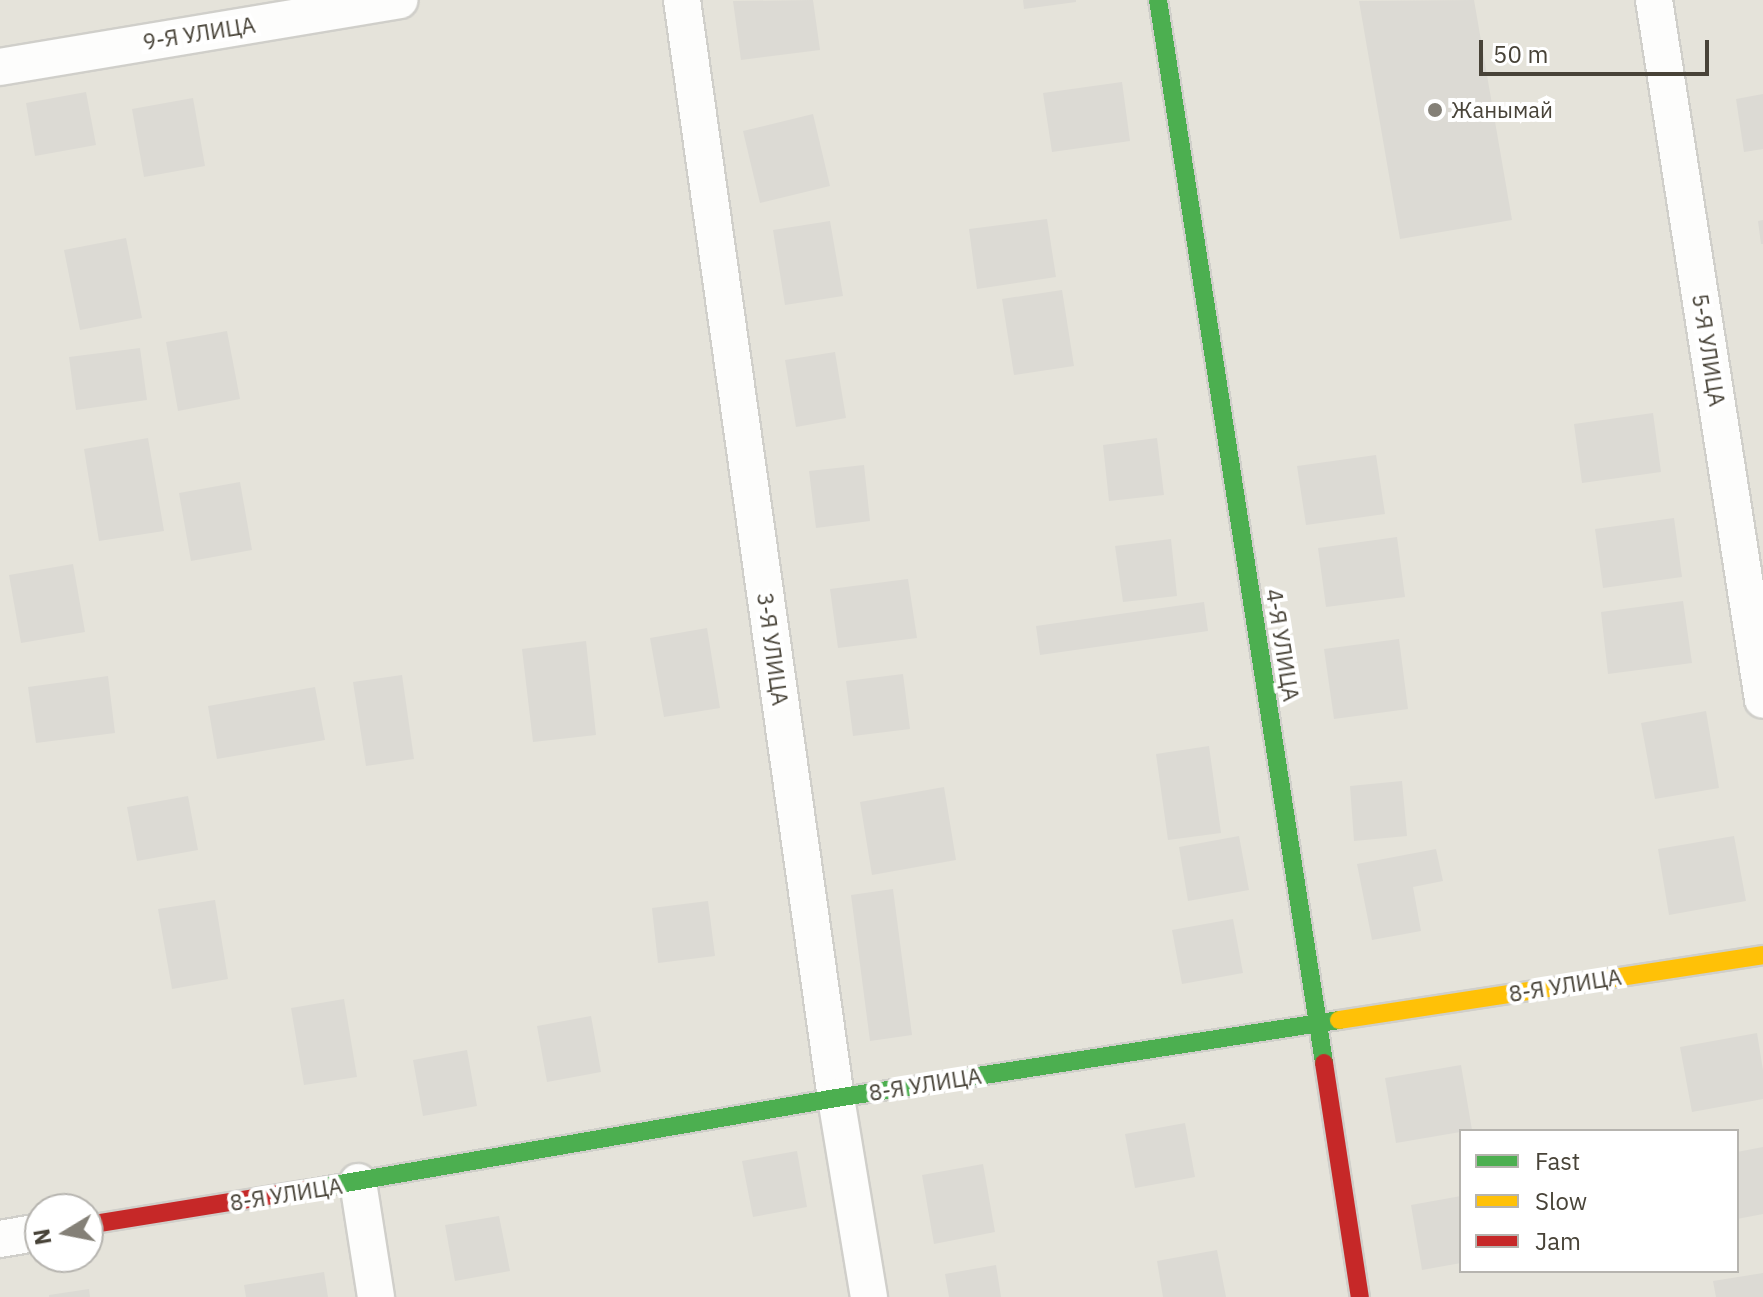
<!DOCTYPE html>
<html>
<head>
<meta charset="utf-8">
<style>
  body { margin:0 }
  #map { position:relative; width:1763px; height:1297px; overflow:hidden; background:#f2f1ec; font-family:"IBM Plex Sans",sans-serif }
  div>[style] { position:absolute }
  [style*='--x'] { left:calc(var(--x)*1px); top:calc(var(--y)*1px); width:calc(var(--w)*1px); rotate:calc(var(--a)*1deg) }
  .residential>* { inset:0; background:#e5e3da }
  .building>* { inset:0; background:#dcdad4 }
  .roads { filter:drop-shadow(2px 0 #d0cfca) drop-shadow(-2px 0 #d0cfca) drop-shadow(0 2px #d0cfca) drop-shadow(0 -2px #d0cfca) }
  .street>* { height:36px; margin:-18px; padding:0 18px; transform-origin:18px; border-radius:18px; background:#fdfdfc }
  .fast>* { height:18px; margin:-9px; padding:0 9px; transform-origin:9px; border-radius:9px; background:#4caf50 }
  .slow>* { height:18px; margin:-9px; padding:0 9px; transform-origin:9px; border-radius:9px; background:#ffc107 }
  .jam>* { height:18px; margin:-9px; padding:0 9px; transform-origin:9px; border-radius:9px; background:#c62828 }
  .dots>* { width:22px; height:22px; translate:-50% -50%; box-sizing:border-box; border:4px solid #fff; border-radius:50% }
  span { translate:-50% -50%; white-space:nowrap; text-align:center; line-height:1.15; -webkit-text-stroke:8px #fff; paint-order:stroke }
  .street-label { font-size:22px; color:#484338 }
  .poi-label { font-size:22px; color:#484338 }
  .left { translate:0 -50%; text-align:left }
  .legend { position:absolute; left:1459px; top:1129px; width:280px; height:144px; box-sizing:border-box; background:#fff; border:2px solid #b6b4af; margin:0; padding:10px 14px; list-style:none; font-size:24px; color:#484338 }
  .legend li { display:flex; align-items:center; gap:16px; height:40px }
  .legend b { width:40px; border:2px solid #b6b4af }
  .north { position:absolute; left:24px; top:1193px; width:80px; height:80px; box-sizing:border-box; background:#fff; border:2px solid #b6b4af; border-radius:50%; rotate:260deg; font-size:22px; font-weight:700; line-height:32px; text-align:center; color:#484338 }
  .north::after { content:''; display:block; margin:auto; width:28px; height:36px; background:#848077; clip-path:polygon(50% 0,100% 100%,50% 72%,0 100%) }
  .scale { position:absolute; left:1479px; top:40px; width:230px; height:36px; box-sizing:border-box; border:4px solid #484338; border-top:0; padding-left:10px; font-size:24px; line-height:28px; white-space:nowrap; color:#484338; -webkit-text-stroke:6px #fff; paint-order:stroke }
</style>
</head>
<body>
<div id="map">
  <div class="residential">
    <i style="clip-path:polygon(evenodd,0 0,1763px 0,1763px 1297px,0 1297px,0 0,1461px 1131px,1737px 1131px,1737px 1271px,1461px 1271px,1461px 1131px,0 0,40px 1209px,88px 1209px,88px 1257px,40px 1257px,40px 1209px)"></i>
  </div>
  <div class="building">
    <i style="clip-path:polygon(813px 0,820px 50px,741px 60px,733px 1px)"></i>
    <i style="clip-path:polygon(1023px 0,1076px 0,1076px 2px,1024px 9px)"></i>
    <i style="clip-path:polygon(1474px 0,1512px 220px,1400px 239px,1359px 1px)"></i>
    <i style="clip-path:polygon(1122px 82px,1130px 141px,1052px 152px,1043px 93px)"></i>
    <i style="clip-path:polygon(86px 92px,96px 145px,35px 156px,26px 103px)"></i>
    <i style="clip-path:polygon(1763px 94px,1763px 149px,1744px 152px,1736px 99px)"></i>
    <i style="clip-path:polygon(193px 98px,205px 166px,144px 177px,132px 109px)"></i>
    <i style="clip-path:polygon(813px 114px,830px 186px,760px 203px,743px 131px)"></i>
    <i style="clip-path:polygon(1047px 219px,1056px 277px,977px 289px,969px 229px)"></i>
    <i style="clip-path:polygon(1763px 220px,1763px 244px,1761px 244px,1758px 221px)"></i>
    <i style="clip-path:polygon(830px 221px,843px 296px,785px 305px,773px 230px)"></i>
    <i style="clip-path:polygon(126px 238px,142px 318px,80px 330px,64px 250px)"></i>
    <i style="clip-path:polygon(1062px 290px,1074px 366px,1014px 375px,1002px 299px)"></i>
    <i style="clip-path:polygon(227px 331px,240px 399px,178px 411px,166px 342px)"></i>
    <i style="clip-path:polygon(140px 348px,147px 400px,76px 410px,69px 357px)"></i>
    <i style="clip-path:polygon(835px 352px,846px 418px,796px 427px,785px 360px)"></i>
    <i style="clip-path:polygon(1653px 413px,1661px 472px,1582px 483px,1574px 424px)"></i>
    <i style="clip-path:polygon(148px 438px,164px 531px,99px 541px,84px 449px)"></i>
    <i style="clip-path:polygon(1157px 438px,1164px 495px,1109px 501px,1103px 445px)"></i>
    <i style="clip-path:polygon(1376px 455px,1385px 514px,1306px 525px,1297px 466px)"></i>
    <i style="clip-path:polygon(864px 465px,870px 521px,816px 528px,809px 471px)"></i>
    <i style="clip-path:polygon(240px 482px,252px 550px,191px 561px,179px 493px)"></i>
    <i style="clip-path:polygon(1674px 518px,1682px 577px,1603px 588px,1595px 529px)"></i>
    <i style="clip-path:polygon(1397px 537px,1405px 597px,1326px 607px,1318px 548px)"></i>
    <i style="clip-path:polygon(1171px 539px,1177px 596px,1123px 602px,1115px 546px)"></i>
    <i style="clip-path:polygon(73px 564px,85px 632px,21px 643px,9px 575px)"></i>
    <i style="clip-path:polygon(908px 579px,917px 638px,838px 648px,830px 589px)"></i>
    <i style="clip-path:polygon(1683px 601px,1692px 663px,1608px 674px,1601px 612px)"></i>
    <i style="clip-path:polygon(1204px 602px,1208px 631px,1040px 655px,1036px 626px)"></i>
    <i style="clip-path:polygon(707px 628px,720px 708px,664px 717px,650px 638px)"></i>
    <i style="clip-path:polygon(1399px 639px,1408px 709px,1334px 719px,1324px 649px)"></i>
    <i style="clip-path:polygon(586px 641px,596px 735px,533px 742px,522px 649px)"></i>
    <i style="clip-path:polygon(903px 674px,910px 729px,853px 736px,846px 681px)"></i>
    <i style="clip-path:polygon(402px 675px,414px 759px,366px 766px,353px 682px)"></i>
    <i style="clip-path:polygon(108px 676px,115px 733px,36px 743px,28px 687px)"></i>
    <i style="clip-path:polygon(315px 687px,325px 740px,217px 759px,208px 706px)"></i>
    <i style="clip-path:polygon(1706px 711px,1719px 788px,1655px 799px,1641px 723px)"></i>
    <i style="clip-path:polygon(1209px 746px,1221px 833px,1168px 840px,1156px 754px)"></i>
    <i style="clip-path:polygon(1402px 781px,1407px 836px,1354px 841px,1350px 786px)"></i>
    <i style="clip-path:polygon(944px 787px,956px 860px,872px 875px,860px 802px)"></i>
    <i style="clip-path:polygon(188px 796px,198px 850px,137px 861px,127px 807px)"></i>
    <i style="clip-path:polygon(1239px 836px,1249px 890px,1188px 901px,1179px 847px)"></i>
    <i style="clip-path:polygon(1734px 836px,1746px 901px,1669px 915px,1658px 849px)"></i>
    <i style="clip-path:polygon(1436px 849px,1443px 881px,1413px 887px,1421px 931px,1372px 940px,1357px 864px)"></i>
    <i style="clip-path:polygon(893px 889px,912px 1035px,870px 1041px,851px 895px)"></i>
    <i style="clip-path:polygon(215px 900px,228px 979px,172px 989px,158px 909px)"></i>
    <i style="clip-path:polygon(708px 901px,715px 956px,658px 963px,652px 908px)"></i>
    <i style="clip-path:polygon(1233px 919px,1243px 973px,1182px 984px,1172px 930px)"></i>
    <i style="clip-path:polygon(344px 999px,357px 1077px,304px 1085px,291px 1008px)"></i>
    <i style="clip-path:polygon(591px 1016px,601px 1072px,547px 1082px,537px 1026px)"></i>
    <i style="clip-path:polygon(1757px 1033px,1763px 1070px,1763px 1099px,1692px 1112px,1680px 1047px)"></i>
    <i style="clip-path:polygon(467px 1050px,477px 1106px,423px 1116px,413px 1060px)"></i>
    <i style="clip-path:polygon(1461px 1065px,1472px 1130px,1396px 1143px,1385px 1078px)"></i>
    <i style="clip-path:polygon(1185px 1123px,1195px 1177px,1135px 1188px,1125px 1134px)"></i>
    <i style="clip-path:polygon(1763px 1147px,1763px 1214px,1737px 1219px,1737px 1152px)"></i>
    <i style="clip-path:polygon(797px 1151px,807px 1207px,753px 1217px,742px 1161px)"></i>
    <i style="clip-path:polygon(983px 1164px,995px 1232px,934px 1244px,922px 1175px)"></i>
    <i style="clip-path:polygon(1461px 1196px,1461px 1263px,1422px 1270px,1411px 1205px)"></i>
    <i style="clip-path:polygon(499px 1216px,510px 1271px,455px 1281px,445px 1225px)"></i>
    <i style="clip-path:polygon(1217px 1250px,1226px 1297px,1163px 1297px,1157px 1261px)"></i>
    <i style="clip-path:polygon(996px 1265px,1001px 1297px,949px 1297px,945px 1274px)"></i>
    <i style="clip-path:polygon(324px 1272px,328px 1297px,246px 1297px,244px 1285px)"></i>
    <i style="clip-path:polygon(1763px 1273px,1763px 1297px,1716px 1297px,1713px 1281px)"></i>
    <i style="clip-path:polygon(89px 1289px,90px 1297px,49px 1297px,49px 1295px)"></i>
  </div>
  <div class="roads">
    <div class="street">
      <i style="--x:682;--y:0;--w:1109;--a:82.02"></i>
      <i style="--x:836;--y:1098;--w:202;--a:80.6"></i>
      <i style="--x:1654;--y:0;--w:708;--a:81.15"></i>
      <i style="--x:0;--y:67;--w:405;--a:-9.5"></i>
      <i style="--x:358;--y:1182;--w:116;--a:81.1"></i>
      <i style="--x:0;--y:1239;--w:41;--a:-9.9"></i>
    </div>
    <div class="fast">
      <i style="--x:1158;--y:0;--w:1076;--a:81.12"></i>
      <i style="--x:305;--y:1190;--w:539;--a:-9.83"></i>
      <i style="--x:836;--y:1098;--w:509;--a:-8.81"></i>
    </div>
    <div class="slow">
      <i style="--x:1339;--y:1020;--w:429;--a:-8.7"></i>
    </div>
    <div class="jam">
      <i style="--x:1324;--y:1063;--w:237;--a:81.3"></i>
      <i style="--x:88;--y:1225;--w:220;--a:-9.2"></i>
    </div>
  </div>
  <div class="dots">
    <i style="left:1435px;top:110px;background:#848077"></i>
  </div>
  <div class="street-label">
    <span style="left:199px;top:33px;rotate:-9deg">9-Я УЛИЦА</span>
    <span style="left:1709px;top:350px;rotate:81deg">5-Я УЛИЦА</span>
    <span style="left:1283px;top:645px;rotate:81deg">4-Я УЛИЦА</span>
    <span style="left:773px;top:649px;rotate:82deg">3-Я УЛИЦА</span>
    <span style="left:1565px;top:985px;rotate:-9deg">8-Я УЛИЦА</span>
    <span style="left:925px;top:1084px;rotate:-9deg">8-Я УЛИЦА</span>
    <span style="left:286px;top:1194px;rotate:-9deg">8-Я УЛИЦА</span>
  </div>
  <div class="poi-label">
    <span class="left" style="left:1451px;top:110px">Жанымай</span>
  </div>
  <ul class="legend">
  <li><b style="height:10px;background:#4caf50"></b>Fast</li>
  <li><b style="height:10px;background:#ffc107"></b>Slow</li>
  <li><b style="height:10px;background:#c62828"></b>Jam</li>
  </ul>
  <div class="north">N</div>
  <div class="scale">50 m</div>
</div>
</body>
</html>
